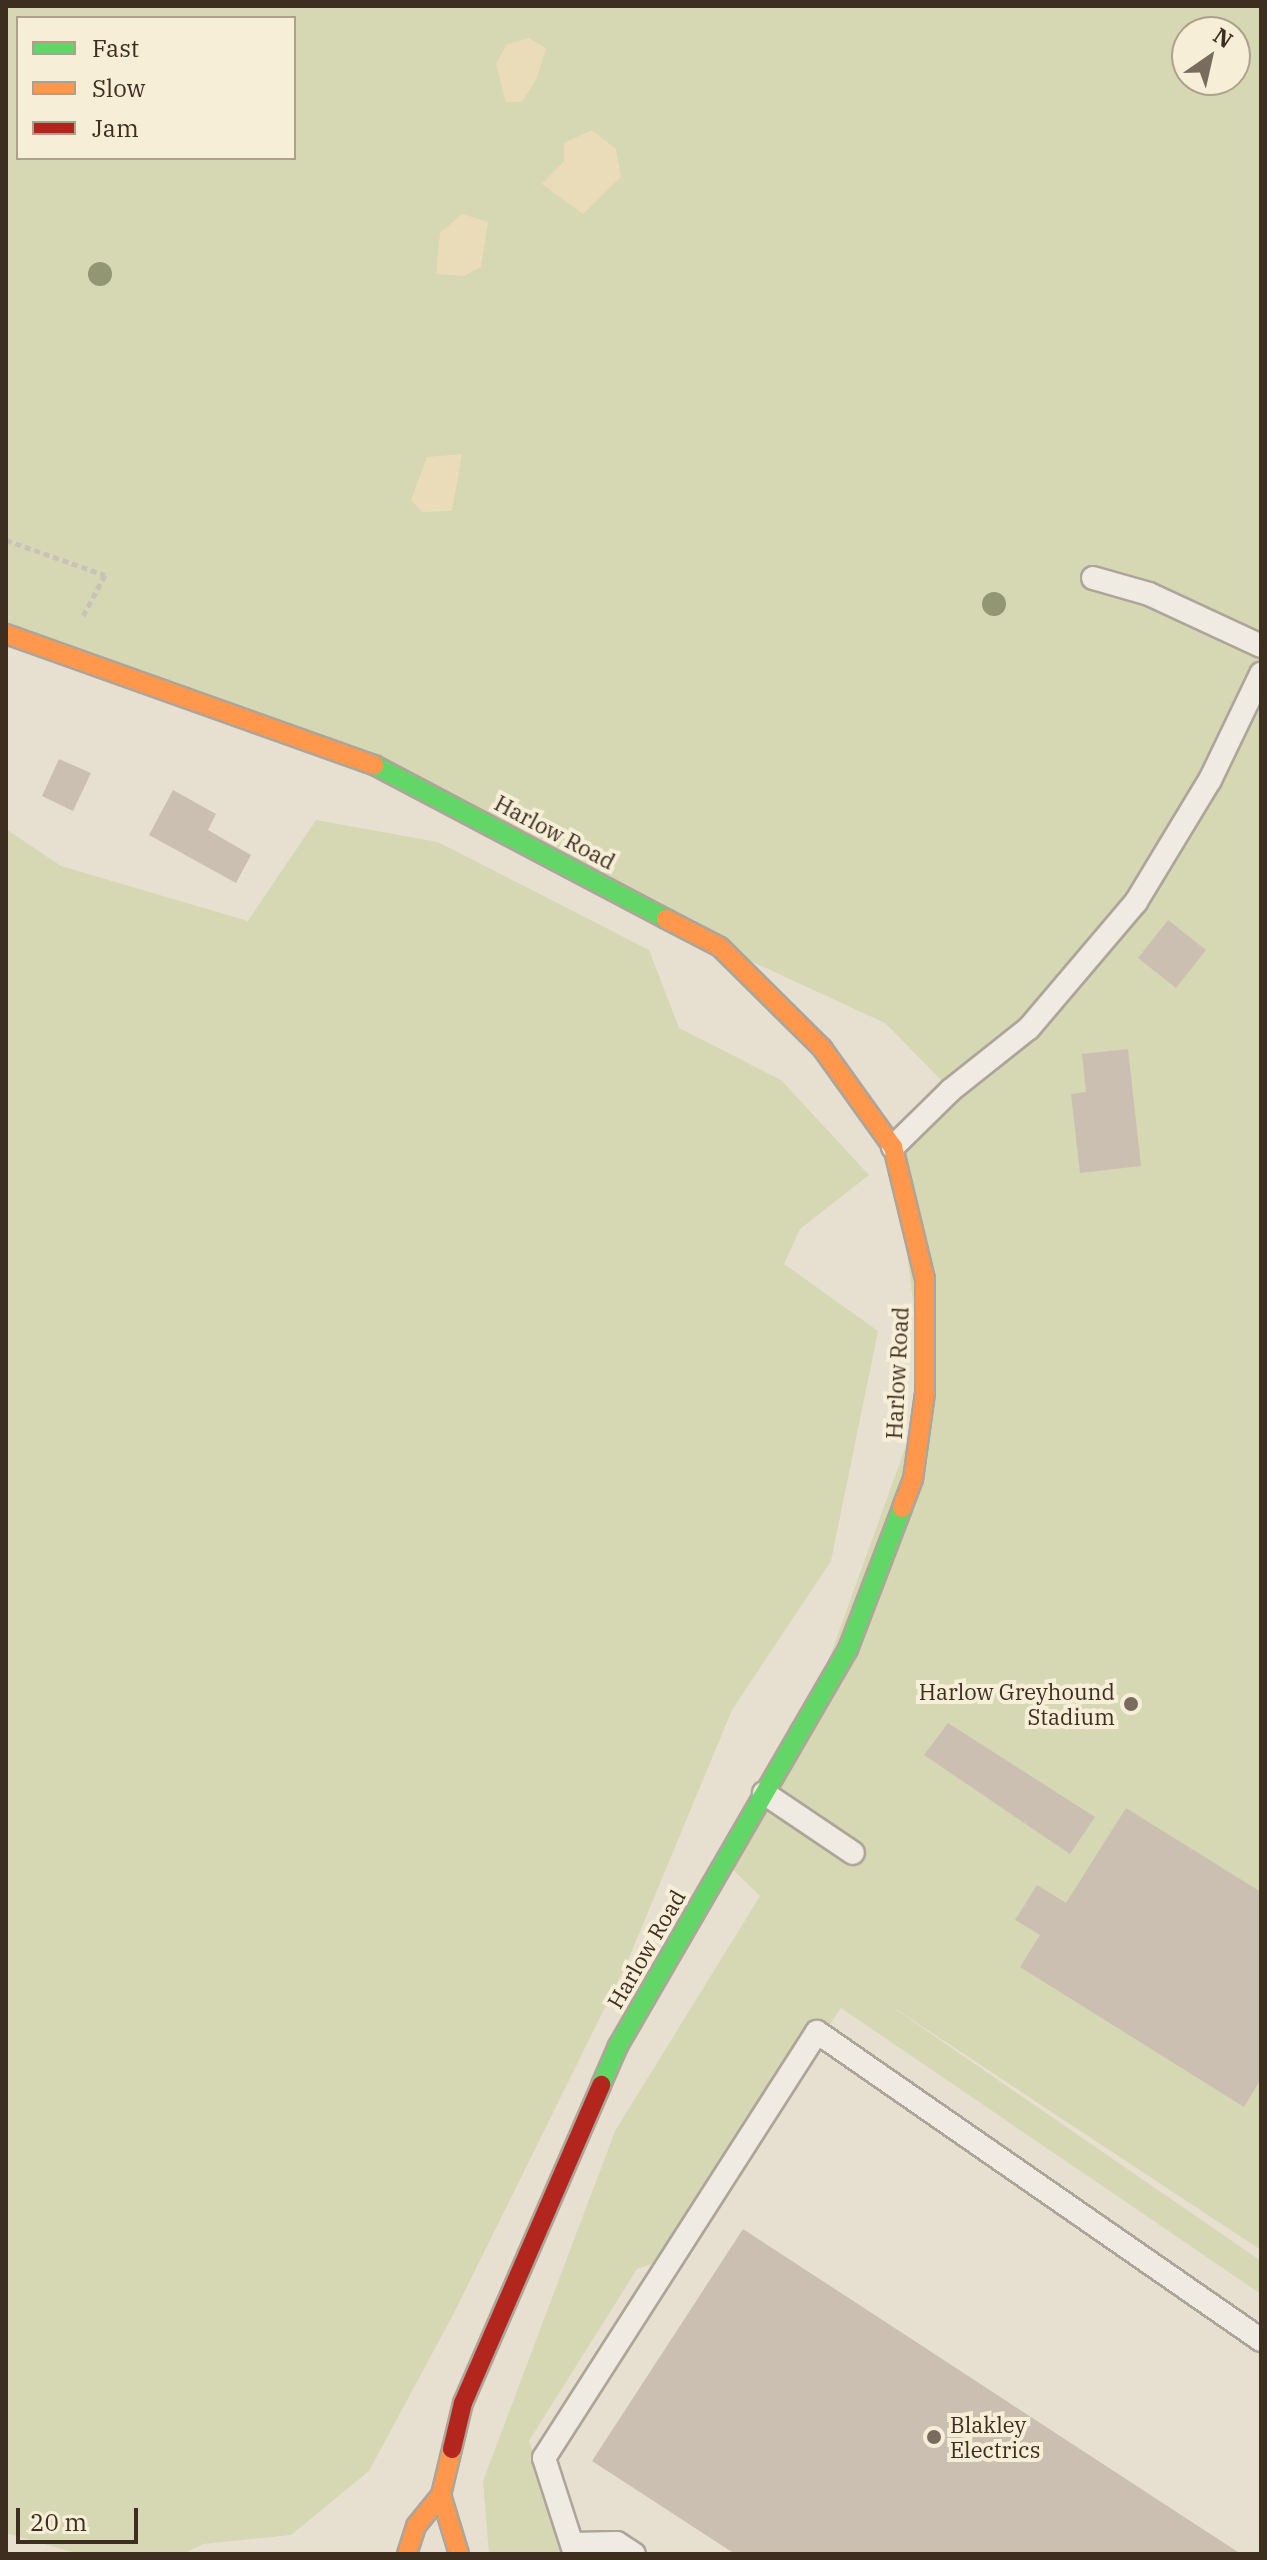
<!DOCTYPE html>
<html>
<head>
<meta charset="utf-8">
<style>
  body { margin:0 }
  #map { position:relative; width:1267px; height:2560px; overflow:hidden; background:#e7e0d1; font-family:"IBM Plex Serif",serif }
  div>[style] { position:absolute }
  [style*='--x'] { left:calc(var(--x)*1px); top:calc(var(--y)*1px); width:calc(var(--w)*1px); rotate:calc(var(--a)*1deg) }
  .green>* { inset:0; background:#d6d7b3 }
  .sand>* { inset:0; background:#eadcb9 }
  .building>* { inset:0; background:#cbbfb2 }
  .path>* { height:5px; margin-top:-2.5px; transform-origin:0; background:repeating-linear-gradient(90deg,#c8c2b9 0 6px,transparent 0 10px) }
  .roads { filter:drop-shadow(2px 0 #ada599) drop-shadow(-2px 0 #ada599) drop-shadow(0 2px #ada599) drop-shadow(0 -2px #ada599) }
  .lane>* { height:22px; margin:-11px; padding:0 11px; transform-origin:11px; border-radius:11px; background:#efebe3 }
  .fast>* { height:18px; margin:-9px; padding:0 9px; transform-origin:9px; border-radius:9px; background:#63d668 }
  .slow>* { height:18px; margin:-9px; padding:0 9px; transform-origin:9px; border-radius:9px; background:#ff974d }
  .jam>* { height:18px; margin:-9px; padding:0 9px; transform-origin:9px; border-radius:9px; background:#b3261e }
  .trees>* { width:24px; height:24px; margin:-12px; border-radius:50%; background:#929673 }
  .dots>* { width:22px; height:22px; translate:-50% -50%; box-sizing:border-box; border:4px solid #f7eed8; border-radius:50% }
  span { translate:-50% -50%; white-space:nowrap; text-align:center; line-height:1.15; -webkit-text-stroke:8px #f7eed8; paint-order:stroke }
  .street-label { font-size:22px; color:#3d2e20 }
  .poi-label { font-size:22px; color:#3d2e20 }
  .right { translate:-100% -50%; text-align:right }
  .left { translate:0 -50%; text-align:left }
  .frame { position:absolute; inset:0; border:8px solid #3d2e20; pointer-events:none }
  .legend { position:absolute; left:16px; top:16px; width:280px; height:144px; box-sizing:border-box; background:#f7eed8; border:2px solid #ada18e; margin:0; padding:10px 14px; list-style:none; font-size:24px; color:#3d2e20 }
  .legend li { display:flex; align-items:center; gap:16px; height:40px }
  .legend b { width:40px; border:2px solid #ada18e }
  .north { position:absolute; left:1171px; top:16px; width:80px; height:80px; box-sizing:border-box; background:#f7eed8; border:2px solid #ada18e; border-radius:50%; rotate:34deg; font-size:22px; font-weight:700; line-height:32px; text-align:center; color:#3d2e20 }
  .north::after { content:''; display:block; margin:auto; width:28px; height:36px; background:#786c5e; clip-path:polygon(50% 0,100% 100%,50% 72%,0 100%) }
  .scale { position:absolute; left:16px; top:2508px; width:122px; height:36px; box-sizing:border-box; border:4px solid #3d2e20; border-top:0; padding-left:10px; font-size:24px; line-height:28px; white-space:nowrap; color:#3d2e20; -webkit-text-stroke:6px #f7eed8; paint-order:stroke }
</style>
</head>
<body>
<div id="map">
  <div class="green">
    <i style="clip-path:polygon(evenodd,6px 6px,1261px 6px,1261px 2250px,882px 2000px,1261px 2261px,1261px 2294px,841px 2008px,672px 2257px,637px 2269px,529px 2441px,568px 2554px,489px 2554px,483px 2481px,615px 2131px,760px 1896px,724px 1861px,807px 1720px,925px 1393px,893px 1147px,951px 1090px,885px 1023px,720px 947px,379px 767px,6px 630px,6px 6px,18px 18px,294px 18px,294px 158px,18px 158px,18px 18px,6px 6px,1187px 32px,1235px 32px,1235px 80px,1187px 80px,1187px 32px)"></i>
    <i style="clip-path:polygon(316px 820px,438px 842px,649px 950px,679px 1028px,781px 1080px,869px 1175px,800px 1229px,784px 1264px,878px 1331px,831px 1561px,732px 1710px,626px 1965px,454px 2313px,369px 2471px,291px 2535px,203px 2544px,183px 2554px,79px 2554px,6px 2533px,6px 829px,61px 866px,248px 921px)"></i>
  </div>
  <div class="sand">
    <i style="clip-path:polygon(529px 38px,546px 48px,537px 78px,522px 102px,506px 102px,496px 64px,507px 44px)"></i>
    <i style="clip-path:polygon(592px 130px,616px 149px,621px 177px,583px 214px,542px 184px,564px 161px,564px 143px)"></i>
    <i style="clip-path:polygon(462px 214px,488px 222px,481px 267px,464px 276px,436px 274px,440px 233px)"></i>
    <i style="clip-path:polygon(462px 454px,452px 511px,422px 512px,411px 500px,427px 457px)"></i>
  </div>
  <div class="building">
    <i style="clip-path:polygon(59px 759px,91px 773px,73px 811px,42px 796px)"></i>
    <i style="clip-path:polygon(173px 790px,216px 814px,208px 830px,251px 855px,236px 883px,149px 835px)"></i>
    <i style="clip-path:polygon(1168px 920px,1206px 950px,1176px 988px,1138px 958px)"></i>
    <i style="clip-path:polygon(1128px 1049px,1141px 1166px,1080px 1173px,1071px 1094px,1086px 1092px,1082px 1054px)"></i>
    <i style="clip-path:polygon(948px 1723px,1095px 1817px,1070px 1854px,924px 1755px)"></i>
    <i style="clip-path:polygon(1126px 1808px,1261px 1892px,1261px 2079px,1244px 2107px,1020px 1967px,1040px 1935px,1015px 1920px,1037px 1885px,1066px 1903px)"></i>
    <i style="clip-path:polygon(743px 2229px,1241px 2554px,735px 2554px,592px 2461px)"></i>
  </div>
  <div class="path">
    <i style="--x:6;--y:540;--w:105;--a:19.5"></i>
    <i style="--x:105;--y:575;--w:47;--a:118.2"></i>
  </div>
  <div class="roads">
    <div class="lane">
      <i style="--x:1093;--y:578;--w:58;--a:15.9"></i>
      <i style="--x:1149;--y:594;--w:123;--a:24.9"></i>
      <i style="--x:893;--y:1147;--w:81;--a:-44.5"></i>
      <i style="--x:951;--y:1090;--w:100;--a:-38.5"></i>
      <i style="--x:1029;--y:1028;--w:165;--a:-49.7"></i>
      <i style="--x:1136;--y:902;--w:143;--a:-58.8"></i>
      <i style="--x:1210;--y:780;--w:118;--a:-64.3"></i>
      <i style="--x:764;--y:1793;--w:107;--a:34"></i>
      <i style="--x:572;--y:2544;--w:45;--a:-1.3"></i>
      <i style="--x:617;--y:2543;--w:20;--a:33"></i>
      <i style="--x:575;--y:2554;--w:101;--a:-107.9"></i>
      <i style="--x:544;--y:2458;--w:506;--a:-57.35"></i>
      <i style="--x:817;--y:2032;--w:540;--a:34.75"></i>
    </div>
    <div class="fast">
      <i style="--x:374;--y:765;--w:330;--a:27.8"></i>
      <i style="--x:601;--y:2085;--w:43;--a:-66.4"></i>
      <i style="--x:618;--y:2046;--w:459;--a:-59.9"></i>
      <i style="--x:848;--y:1649;--w:151;--a:-69"></i>
    </div>
    <div class="slow">
      <i style="--x:6;--y:634;--w:391;--a:19.6"></i>
      <i style="--x:666;--y:919;--w:61;--a:27.4"></i>
      <i style="--x:720;--y:947;--w:144;--a:44.7"></i>
      <i style="--x:822;--y:1048;--w:122;--a:54.4"></i>
      <i style="--x:893;--y:1147;--w:136;--a:76.4"></i>
      <i style="--x:925;--y:1279;--w:114;--a:90"></i>
      <i style="--x:925;--y:1393;--w:87;--a:97.9"></i>
      <i style="--x:913;--y:1479;--w:31;--a:111"></i>
      <i style="--x:441;--y:2495;--w:62;--a:73"></i>
      <i style="--x:407;--y:2554;--w:29;--a:-72"></i>
      <i style="--x:416;--y:2526;--w:40;--a:-51"></i>
      <i style="--x:441;--y:2495;--w:47;--a:-76.6"></i>
    </div>
    <div class="jam">
      <i style="--x:452;--y:2449;--w:47;--a:-76.6"></i>
      <i style="--x:463;--y:2403;--w:347;--a:-66.5"></i>
    </div>
  </div>
  <div class="trees">
    <i style="left:100px;top:274px"></i>
    <i style="left:994px;top:604px"></i>
  </div>
  <div class="dots">
    <i style="left:1131px;top:1704px;background:#786c5e"></i>
    <i style="left:934px;top:2437px;background:#786c5e"></i>
  </div>
  <div class="street-label">
    <span style="left:555px;top:832px;rotate:28deg">Harlow Road</span>
    <span style="left:897px;top:1373px;rotate:-87deg">Harlow Road</span>
    <span style="left:646px;top:1949px;rotate:-60deg">Harlow Road</span>
  </div>
  <div class="poi-label">
    <span class="right" style="left:1115px;top:1704px">Harlow Greyhound<br>Stadium</span>
    <span class="left" style="left:950px;top:2437px">Blakley<br>Electrics</span>
  </div>
  <div class="frame"></div>
  <ul class="legend">
  <li><b style="height:10px;background:#63d668"></b>Fast</li>
  <li><b style="height:10px;background:#ff974d"></b>Slow</li>
  <li><b style="height:10px;background:#b3261e"></b>Jam</li>
  </ul>
  <div class="north">N</div>
  <div class="scale">20 m</div>
</div>
</body>
</html>
